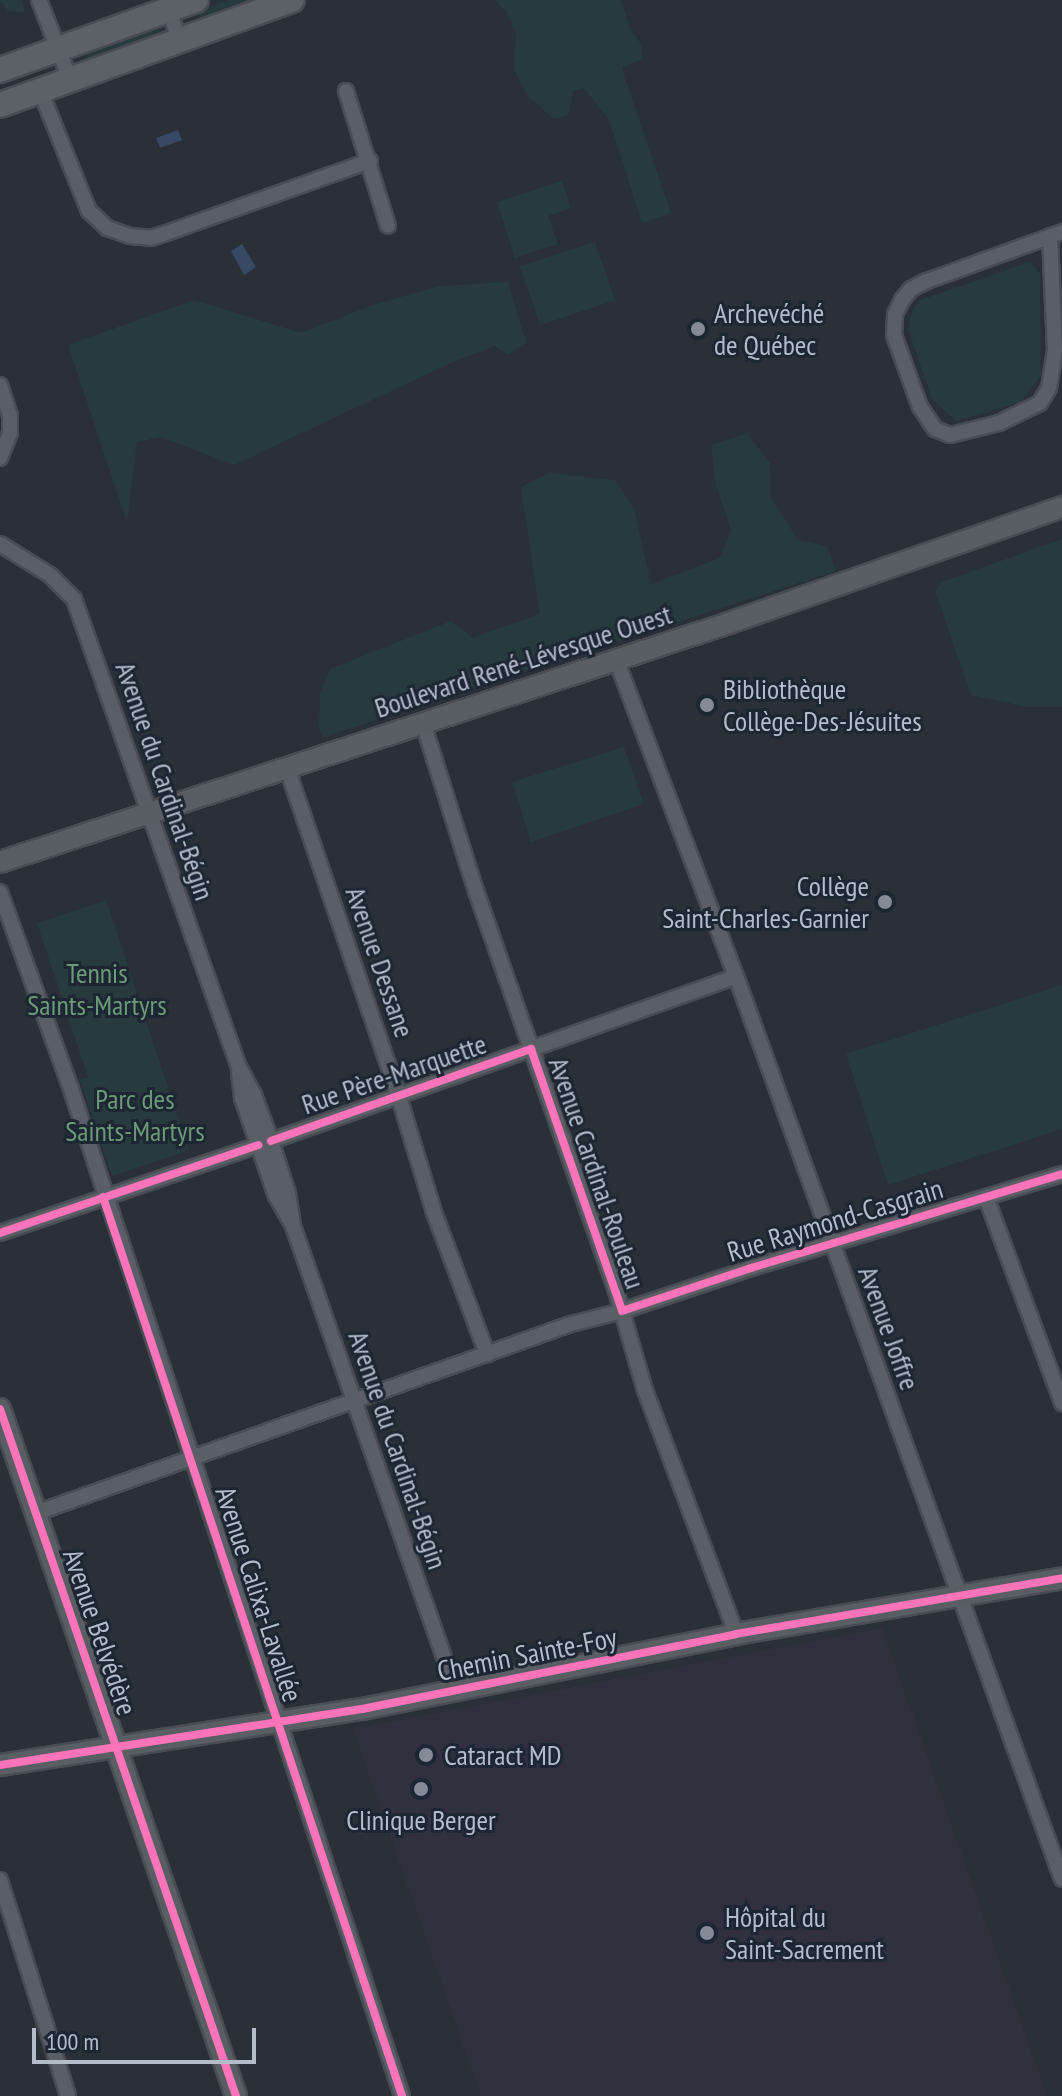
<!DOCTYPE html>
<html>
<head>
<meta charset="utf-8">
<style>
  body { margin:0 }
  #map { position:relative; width:1062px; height:2096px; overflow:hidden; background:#2a3038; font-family:"PT Sans Narrow",sans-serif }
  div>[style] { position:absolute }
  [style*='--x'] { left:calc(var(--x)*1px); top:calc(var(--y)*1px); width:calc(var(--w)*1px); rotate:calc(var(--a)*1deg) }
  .medical>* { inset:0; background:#31303e }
  .green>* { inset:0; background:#273a3e }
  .water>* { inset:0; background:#384963 }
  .roads { filter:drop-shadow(2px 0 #484c53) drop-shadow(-2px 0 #484c53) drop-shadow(0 2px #484c53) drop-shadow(0 -2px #484c53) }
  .street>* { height:14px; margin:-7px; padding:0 7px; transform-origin:7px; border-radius:7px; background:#5a5e66 }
  .secondary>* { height:20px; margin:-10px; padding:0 10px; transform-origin:10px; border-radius:10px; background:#595d64 }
  .primary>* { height:24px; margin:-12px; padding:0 12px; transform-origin:12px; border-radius:12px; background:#5c6168 }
  .cycleway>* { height:8px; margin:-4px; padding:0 4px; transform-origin:4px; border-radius:4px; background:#fb73b8 }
  .dots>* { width:22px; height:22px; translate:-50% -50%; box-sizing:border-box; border:4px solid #1d2633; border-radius:50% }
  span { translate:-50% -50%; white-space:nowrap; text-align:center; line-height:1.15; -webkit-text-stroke:6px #1d2633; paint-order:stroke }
  .poi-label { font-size:28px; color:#b4bcc9 }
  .left { translate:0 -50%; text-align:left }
  .right { translate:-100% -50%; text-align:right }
  .street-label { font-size:28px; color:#b4bcc9 }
  .park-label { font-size:28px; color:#6b9a76 }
  .scale { position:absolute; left:32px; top:2028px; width:224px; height:36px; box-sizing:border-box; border:4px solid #b4bcc9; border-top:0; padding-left:10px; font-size:24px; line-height:28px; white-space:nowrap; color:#b4bcc9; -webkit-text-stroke:6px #1d2633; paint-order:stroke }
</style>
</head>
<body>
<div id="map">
  <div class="medical">
    <i style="clip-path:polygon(882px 1628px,1047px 2096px,481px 2096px,353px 1729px)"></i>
  </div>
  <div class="green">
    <i style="clip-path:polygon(0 0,22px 0,25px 13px,8px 11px)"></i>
    <i style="clip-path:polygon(229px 0,272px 0,202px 22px,199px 19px,200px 10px)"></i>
    <i style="clip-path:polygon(495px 0,621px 0,630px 28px,641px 44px,643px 59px,622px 67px,624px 75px,671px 213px,642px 223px,609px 120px,584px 88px,573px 91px,569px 114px,554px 119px,528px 96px,514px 70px,516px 34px,507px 12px)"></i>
    <i style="clip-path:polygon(155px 27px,162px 32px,161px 36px,86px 62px,88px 50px)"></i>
    <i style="clip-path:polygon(562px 181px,571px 208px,548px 216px,558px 244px,515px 258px,497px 202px)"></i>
    <i style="clip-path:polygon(595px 242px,615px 300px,540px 325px,520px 266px)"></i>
    <i style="clip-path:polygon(1030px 262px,1040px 273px,1041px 375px,1021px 402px,956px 421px,932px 399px,908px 329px,912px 311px,920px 300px)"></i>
    <i style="clip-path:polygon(508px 282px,526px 342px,508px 355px,495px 346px,453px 362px,234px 465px,161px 437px,137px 442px,127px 523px,68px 345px,194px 300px,301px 333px,373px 305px,439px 286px)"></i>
    <i style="clip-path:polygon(747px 433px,770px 463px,771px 498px,798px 540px,827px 546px,836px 571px,323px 737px,319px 727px,320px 694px,330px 669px,451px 621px,472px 638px,540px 614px,521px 487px,549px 473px,615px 480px,634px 508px,651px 584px,720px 558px,731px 530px,716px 485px,711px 445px)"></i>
    <i style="clip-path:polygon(1062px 539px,1062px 707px,1027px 707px,971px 695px,935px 591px,942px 582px)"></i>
    <i style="clip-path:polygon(624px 747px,644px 804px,531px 842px,512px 782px)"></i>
    <i style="clip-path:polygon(106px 900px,189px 1150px,112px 1176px,80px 1080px,88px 1077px,37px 923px)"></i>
    <i style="clip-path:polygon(1062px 985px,1062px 1129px,888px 1185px,846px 1054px)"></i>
  </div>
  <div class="water">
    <i style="clip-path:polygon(178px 130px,182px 140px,160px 148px,156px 138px)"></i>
    <i style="clip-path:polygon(242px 244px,256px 267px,244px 275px,231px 251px)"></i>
  </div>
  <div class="roads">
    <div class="street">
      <i style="--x:39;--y:0;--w:85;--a:68.6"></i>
      <i style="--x:167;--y:3;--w:39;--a:72"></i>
      <i style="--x:40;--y:90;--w:131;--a:68"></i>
      <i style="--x:89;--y:211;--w:25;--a:43"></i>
      <i style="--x:107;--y:228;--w:24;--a:19"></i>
      <i style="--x:130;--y:236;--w:21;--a:5"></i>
      <i style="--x:151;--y:238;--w:22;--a:-18"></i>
      <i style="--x:172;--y:231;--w:210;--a:-19.5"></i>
      <i style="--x:346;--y:91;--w:141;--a:72.7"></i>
      <i style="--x:1050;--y:236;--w:114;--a:87.5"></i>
      <i style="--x:1055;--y:350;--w:38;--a:99"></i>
      <i style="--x:1049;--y:388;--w:17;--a:121"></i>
      <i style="--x:1040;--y:403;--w:46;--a:154"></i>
      <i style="--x:999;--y:423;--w:50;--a:166.2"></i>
      <i style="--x:950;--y:435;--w:16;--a:-158"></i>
      <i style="--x:935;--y:429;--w:27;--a:-124"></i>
      <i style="--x:920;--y:407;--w:77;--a:-109.9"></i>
      <i style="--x:894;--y:335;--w:21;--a:-87"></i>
      <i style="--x:895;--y:314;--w:16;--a:-63"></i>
      <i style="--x:902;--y:300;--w:14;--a:-51"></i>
      <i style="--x:911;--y:289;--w:18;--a:-27"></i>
      <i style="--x:927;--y:281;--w:144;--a:-19.9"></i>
      <i style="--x:0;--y:385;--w:32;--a:72"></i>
      <i style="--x:10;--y:415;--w:18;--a:90"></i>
      <i style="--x:10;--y:433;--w:27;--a:112"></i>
      <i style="--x:0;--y:544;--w:59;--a:31.8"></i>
      <i style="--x:50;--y:575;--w:34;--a:45"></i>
      <i style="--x:74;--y:599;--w:496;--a:70.6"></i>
      <i style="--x:239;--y:1067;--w:32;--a:62"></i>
      <i style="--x:254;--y:1095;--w:49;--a:69.7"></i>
      <i style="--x:271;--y:1141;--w:55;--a:71.9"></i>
      <i style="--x:288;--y:1193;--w:33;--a:81"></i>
      <i style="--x:616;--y:659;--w:339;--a:69.3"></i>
      <i style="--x:736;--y:976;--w:960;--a:70.15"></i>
      <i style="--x:423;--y:723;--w:176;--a:72.5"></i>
      <i style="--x:476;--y:891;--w:424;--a:70.7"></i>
      <i style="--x:616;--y:1291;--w:103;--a:73.7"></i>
      <i style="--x:645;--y:1390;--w:260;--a:69.5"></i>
      <i style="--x:287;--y:768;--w:348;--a:71.2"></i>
      <i style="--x:399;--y:1097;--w:120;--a:73.1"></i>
      <i style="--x:434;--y:1212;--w:152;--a:69.5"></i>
      <i style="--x:0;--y:892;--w:206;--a:70.2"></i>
      <i style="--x:70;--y:1086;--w:1063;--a:71.8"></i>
      <i style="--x:239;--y:1073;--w:25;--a:83"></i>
      <i style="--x:242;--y:1098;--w:104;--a:70.9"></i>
      <i style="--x:276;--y:1196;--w:34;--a:60"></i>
      <i style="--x:293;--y:1226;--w:493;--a:70.7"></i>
      <i style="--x:271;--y:1141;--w:493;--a:-19.5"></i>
      <i style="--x:986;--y:1197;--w:220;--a:69.7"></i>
      <i style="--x:0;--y:1233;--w:273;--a:-18.8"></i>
      <i style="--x:36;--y:1513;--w:567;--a:-19.46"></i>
      <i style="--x:571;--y:1324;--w:53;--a:-14.3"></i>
      <i style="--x:622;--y:1311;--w:136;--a:-18.4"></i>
      <i style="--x:751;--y:1268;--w:325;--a:-16.8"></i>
      <i style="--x:0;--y:1880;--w:226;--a:72.5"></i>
    </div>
    <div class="secondary">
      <i style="--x:0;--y:862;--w:767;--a:-18.15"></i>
      <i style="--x:729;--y:623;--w:353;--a:-19.2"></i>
      <i style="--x:0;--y:1409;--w:726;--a:71.04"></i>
      <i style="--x:0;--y:1765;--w:366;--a:-8.8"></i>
      <i style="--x:362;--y:1709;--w:381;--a:-11.3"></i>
      <i style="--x:736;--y:1634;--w:331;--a:-9.7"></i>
    </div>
    <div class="primary">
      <i style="--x:0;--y:70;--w:208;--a:-19.7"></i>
      <i style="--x:0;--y:105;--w:310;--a:-19.8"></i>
    </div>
  </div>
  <div class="cycleway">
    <i style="--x:271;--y:1141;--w:276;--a:-19.5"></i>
    <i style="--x:531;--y:1049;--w:277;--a:70.8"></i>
    <i style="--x:622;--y:1311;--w:136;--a:-18.4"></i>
    <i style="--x:751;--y:1268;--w:325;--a:-16.8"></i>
    <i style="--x:103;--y:1197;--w:947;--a:71.6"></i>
    <i style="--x:0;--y:1233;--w:273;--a:-18.8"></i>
    <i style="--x:0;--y:1409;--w:726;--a:71.04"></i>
    <i style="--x:0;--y:1765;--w:366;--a:-8.8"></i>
    <i style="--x:362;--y:1709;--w:381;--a:-11.3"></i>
    <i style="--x:736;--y:1634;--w:331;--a:-9.7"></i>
  </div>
  <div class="dots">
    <i style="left:698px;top:329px;background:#848b96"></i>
    <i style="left:707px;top:705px;background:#848b96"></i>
    <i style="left:885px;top:902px;background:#848b96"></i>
    <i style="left:426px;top:1755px;background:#848b96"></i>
    <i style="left:421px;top:1789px;background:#848b96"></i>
    <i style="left:707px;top:1933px;background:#848b96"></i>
  </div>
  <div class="poi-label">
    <span class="left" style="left:714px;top:329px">Archevéché<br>de Québec</span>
    <span class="left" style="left:723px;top:705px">Bibliothèque<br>Collège-Des-Jésuites</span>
    <span class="right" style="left:869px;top:902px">Collège<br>Saint-Charles-Garnier</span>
    <span class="left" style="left:444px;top:1755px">Cataract MD</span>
    <span style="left:421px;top:1820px">Clinique Berger</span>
    <span class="left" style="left:725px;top:1933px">Hôpital du<br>Saint-Sacrement</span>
  </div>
  <div class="street-label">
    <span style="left:523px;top:661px;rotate:-18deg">Boulevard René-Lévesque Ouest</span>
    <span style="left:165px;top:781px;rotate:71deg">Avenue du Cardinal-Bégin</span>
    <span style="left:380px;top:962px;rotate:71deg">Avenue Dessane</span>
    <span style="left:394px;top:1074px;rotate:-19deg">Rue Père-Marquette</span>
    <span style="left:597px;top:1173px;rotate:71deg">Avenue Cardinal-Rouleau</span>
    <span style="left:835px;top:1220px;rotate:-17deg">Rue Raymond-Casgrain</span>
    <span style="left:889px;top:1328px;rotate:70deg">Avenue Joffre</span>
    <span style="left:398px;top:1450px;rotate:71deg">Avenue du Cardinal-Bégin</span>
    <span style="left:259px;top:1594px;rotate:72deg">Avenue Calixa-Lavallée</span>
    <span style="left:100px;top:1632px;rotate:71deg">Avenue Belvédère</span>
    <span style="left:527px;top:1654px;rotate:-11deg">Chemin Sainte-Foy</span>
  </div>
  <div class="park-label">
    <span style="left:97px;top:989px">Tennis<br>Saints-Martyrs</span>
    <span style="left:135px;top:1115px">Parc des<br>Saints-Martyrs</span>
  </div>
  <div class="scale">100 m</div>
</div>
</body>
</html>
